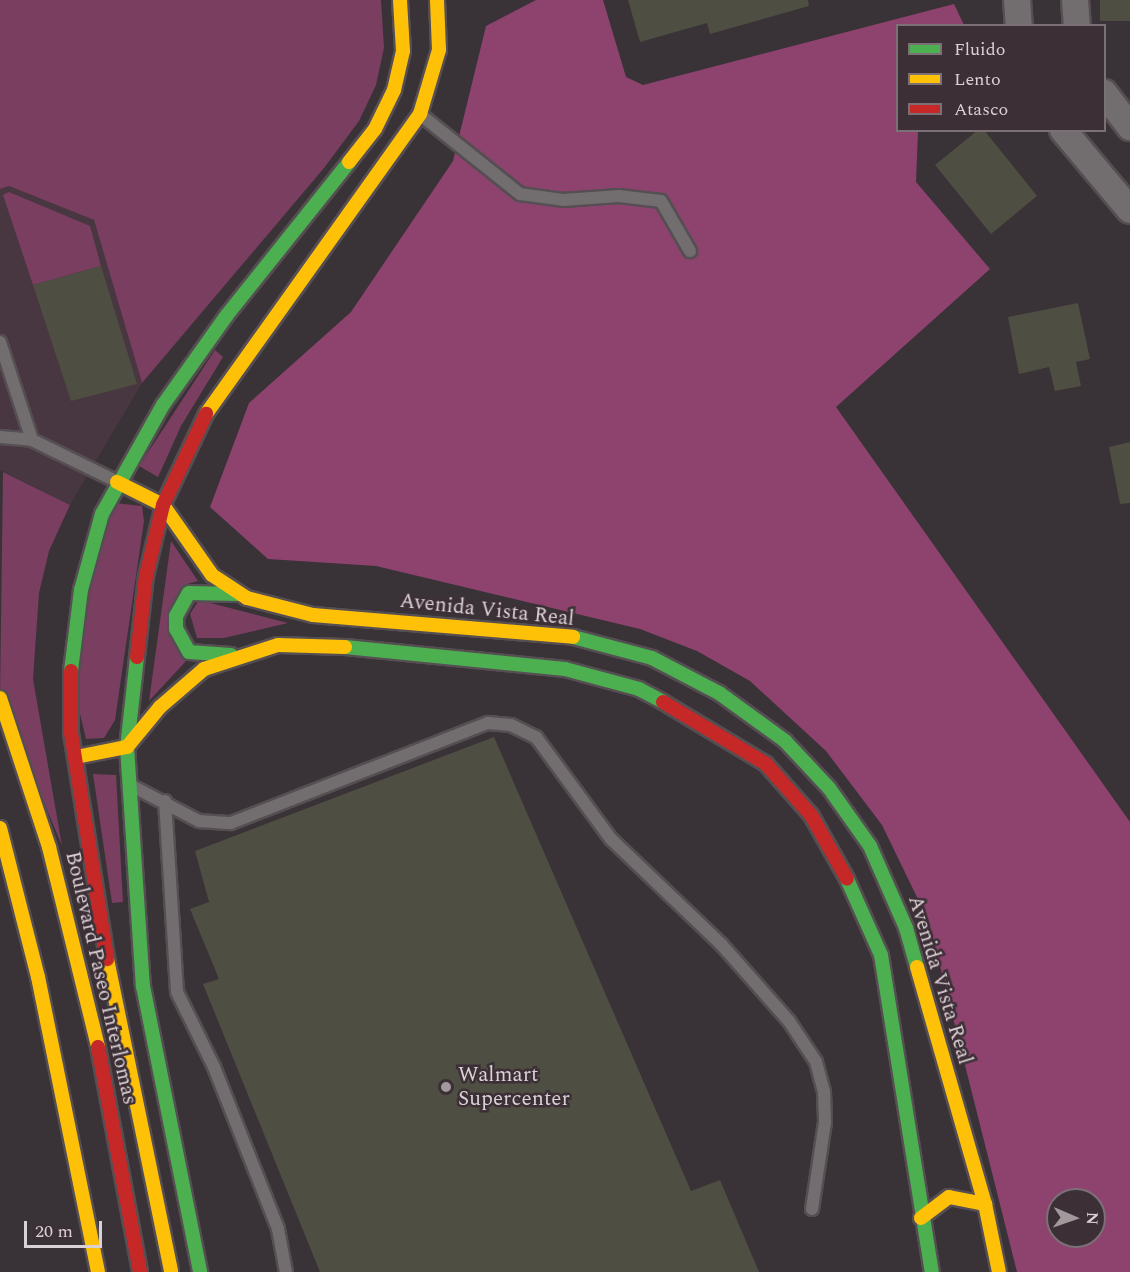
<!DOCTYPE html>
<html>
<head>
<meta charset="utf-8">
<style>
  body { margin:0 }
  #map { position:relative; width:1130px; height:1272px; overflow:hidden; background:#393236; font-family:Spectral,serif }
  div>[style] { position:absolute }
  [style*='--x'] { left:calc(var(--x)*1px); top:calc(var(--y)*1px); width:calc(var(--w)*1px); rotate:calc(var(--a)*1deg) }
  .built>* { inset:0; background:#483640 }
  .green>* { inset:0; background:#7a3e60 }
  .forest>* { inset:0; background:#8d436e }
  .building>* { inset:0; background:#4f4e43 }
  .roads { filter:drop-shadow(2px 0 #554e52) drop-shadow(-2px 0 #554e52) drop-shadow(0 2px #554e52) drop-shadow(0 -2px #554e52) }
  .lane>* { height:12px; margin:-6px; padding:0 6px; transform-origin:6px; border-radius:6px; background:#726d6f }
  .street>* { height:26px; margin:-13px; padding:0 13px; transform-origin:13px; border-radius:13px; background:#726d6f }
  .fast>* { height:14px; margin:-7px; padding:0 7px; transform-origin:7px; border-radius:7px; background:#4caf50 }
  .slow>* { height:14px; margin:-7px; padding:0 7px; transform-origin:7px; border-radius:7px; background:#ffc107 }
  .jam>* { height:14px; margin:-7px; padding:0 7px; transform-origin:7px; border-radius:7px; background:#c62828 }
  .dots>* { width:16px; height:16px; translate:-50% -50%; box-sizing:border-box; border:3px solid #3c2f36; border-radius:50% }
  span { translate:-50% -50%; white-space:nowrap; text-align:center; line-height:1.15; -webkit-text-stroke:5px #3c2f36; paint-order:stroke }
  .street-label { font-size:21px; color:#dad1d5 }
  .poi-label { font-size:21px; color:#dad1d5 }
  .left { translate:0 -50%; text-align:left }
  .legend { position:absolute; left:896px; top:24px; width:210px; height:108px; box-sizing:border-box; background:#3c2f36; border:2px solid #7b7076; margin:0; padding:8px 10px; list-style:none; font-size:18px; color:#dad1d5 }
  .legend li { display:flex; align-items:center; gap:12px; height:30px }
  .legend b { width:30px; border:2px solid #7b7076 }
  .north { position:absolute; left:1046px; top:1188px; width:60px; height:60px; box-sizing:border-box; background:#3c2f36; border:2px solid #7b7076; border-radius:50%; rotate:92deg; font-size:16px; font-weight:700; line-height:24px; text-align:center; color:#dad1d5 }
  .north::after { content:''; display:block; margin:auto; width:21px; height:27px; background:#a2999d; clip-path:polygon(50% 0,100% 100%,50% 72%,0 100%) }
  .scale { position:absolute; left:24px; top:1221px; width:78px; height:27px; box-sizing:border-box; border:3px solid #dad1d5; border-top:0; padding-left:8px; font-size:18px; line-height:21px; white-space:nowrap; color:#dad1d5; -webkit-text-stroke:4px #3c2f36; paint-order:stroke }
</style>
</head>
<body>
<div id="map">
  <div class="built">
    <i style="clip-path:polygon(9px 186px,94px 220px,142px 383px,70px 505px,0 470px,0 189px)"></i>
  </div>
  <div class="green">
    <i style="clip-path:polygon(0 0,381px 0,384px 48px,376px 85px,359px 121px,324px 168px,142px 383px,94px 220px,9px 186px,0 189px)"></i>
    <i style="clip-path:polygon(9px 192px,90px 226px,101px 266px,33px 285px,3px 195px)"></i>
    <i style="clip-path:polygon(215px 350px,223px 357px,181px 426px,158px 477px,139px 466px)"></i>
    <i style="clip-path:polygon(3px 472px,70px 505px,49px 551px,39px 593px,33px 679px,62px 846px,0 696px)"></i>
    <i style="clip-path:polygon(105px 502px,142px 506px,144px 521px,115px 720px,104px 738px,86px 739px,71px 676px)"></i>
    <i style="clip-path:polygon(171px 541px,198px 581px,184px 585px,187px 660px,149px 701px)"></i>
    <i style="clip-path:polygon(199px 600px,288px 623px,224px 638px,197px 638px,190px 614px)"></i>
    <i style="clip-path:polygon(93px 774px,116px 775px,123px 902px,112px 903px)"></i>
  </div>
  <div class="forest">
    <i style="clip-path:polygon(evenodd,536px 0,603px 0,626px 77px,643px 85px,954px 4px,964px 25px,898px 26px,898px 130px,918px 131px,916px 182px,990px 269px,836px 407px,1130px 822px,1130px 1272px,1017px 1272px,929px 922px,882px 825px,826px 751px,750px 681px,697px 651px,640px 629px,376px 566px,268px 559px,210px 507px,249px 403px,351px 312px,453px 161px,486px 26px,536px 0,1058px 1200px,1094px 1200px,1094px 1236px,1058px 1236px,1058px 1200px)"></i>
  </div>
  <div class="building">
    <i style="clip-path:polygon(628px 0,808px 0,809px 6px,710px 34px,707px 23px,640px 42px)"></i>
    <i style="clip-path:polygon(1100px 0,1130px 0,1130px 21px,1100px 21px)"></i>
    <i style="clip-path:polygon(978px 130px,984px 130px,1037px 196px,991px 234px,935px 165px)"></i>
    <i style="clip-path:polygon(101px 266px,137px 384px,71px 401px,33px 285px)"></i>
    <i style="clip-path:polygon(1078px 303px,1090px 359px,1076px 362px,1081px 386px,1055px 391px,1049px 367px,1019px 374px,1008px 317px)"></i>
    <i style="clip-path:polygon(1130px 442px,1130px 503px,1120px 504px,1109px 447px)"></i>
    <i style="clip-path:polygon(494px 737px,691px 1191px,720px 1180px,759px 1272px,320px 1272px,203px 984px,219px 979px,190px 909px,209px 902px,195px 851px)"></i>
  </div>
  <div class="roads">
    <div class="lane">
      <i style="--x:421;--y:115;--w:127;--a:38.6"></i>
      <i style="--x:520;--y:194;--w:43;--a:7.9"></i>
      <i style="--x:563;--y:200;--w:56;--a:-4.1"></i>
      <i style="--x:619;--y:196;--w:42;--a:6.8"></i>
      <i style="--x:661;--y:201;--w:58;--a:59.9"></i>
      <i style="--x:0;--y:342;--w:103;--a:71.9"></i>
      <i style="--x:0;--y:437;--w:32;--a:5"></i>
      <i style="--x:32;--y:440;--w:93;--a:26"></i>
      <i style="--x:132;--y:786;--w:76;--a:27.6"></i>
      <i style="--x:199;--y:821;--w:32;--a:4"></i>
      <i style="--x:231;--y:823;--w:276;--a:-21.3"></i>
      <i style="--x:488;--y:723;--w:23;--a:5"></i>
      <i style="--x:511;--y:725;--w:28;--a:26"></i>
      <i style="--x:536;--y:737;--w:127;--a:53.7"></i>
      <i style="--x:611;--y:839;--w:152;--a:43.7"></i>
      <i style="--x:721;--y:944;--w:103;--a:48.6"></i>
      <i style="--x:789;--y:1021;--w:49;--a:56.6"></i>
      <i style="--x:816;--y:1062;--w:31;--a:75"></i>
      <i style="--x:824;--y:1092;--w:30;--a:88"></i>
      <i style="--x:825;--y:1122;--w:88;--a:98.5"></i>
      <i style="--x:165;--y:801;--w:191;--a:86.4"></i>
      <i style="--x:177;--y:992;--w:84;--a:63.7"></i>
      <i style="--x:214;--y:1067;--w:174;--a:68.4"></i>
      <i style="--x:278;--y:1229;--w:44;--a:79.5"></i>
    </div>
    <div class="street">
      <i style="--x:1017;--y:0;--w:26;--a:86"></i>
      <i style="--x:1075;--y:0;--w:26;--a:86"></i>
      <i style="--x:1104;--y:93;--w:43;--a:52.6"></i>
      <i style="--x:1063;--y:130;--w:104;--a:50.1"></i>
    </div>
    <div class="fast">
      <i style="--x:573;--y:637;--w:82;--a:14.9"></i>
      <i style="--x:652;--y:658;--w:76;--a:27.6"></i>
      <i style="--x:719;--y:693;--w:82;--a:36"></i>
      <i style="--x:785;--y:741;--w:64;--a:46.9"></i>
      <i style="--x:829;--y:788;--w:71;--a:54.7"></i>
      <i style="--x:870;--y:846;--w:90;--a:66.3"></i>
      <i style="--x:906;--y:928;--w:41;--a:74.2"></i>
      <i style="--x:345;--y:647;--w:221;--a:5.7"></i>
      <i style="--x:565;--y:669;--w:77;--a:15.1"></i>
      <i style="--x:639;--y:689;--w:27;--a:28"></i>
      <i style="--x:231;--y:655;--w:42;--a:-175.9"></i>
      <i style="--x:189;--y:652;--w:26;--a:-119"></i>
      <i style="--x:176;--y:629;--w:13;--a:-90"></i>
      <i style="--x:176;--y:616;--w:26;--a:-61"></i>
      <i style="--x:189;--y:593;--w:50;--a:1.1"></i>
      <i style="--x:137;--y:657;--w:91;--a:96.3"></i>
      <i style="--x:127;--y:747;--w:240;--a:86.2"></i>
      <i style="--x:143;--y:986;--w:292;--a:78.7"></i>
      <i style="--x:71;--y:671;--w:82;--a:-83"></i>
      <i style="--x:81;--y:590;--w:79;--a:-74.6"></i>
      <i style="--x:102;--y:514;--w:125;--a:-60.8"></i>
      <i style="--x:163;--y:405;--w:110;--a:-54.6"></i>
      <i style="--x:227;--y:315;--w:196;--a:-51.4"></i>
      <i style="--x:847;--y:879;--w:83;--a:65.9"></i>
      <i style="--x:881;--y:955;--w:321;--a:80.9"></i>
    </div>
    <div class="slow">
      <i style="--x:349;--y:162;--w:42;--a:-51.8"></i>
      <i style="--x:375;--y:129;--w:43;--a:-64"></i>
      <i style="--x:394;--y:90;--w:40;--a:-77"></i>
      <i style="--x:403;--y:51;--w:51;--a:-93.4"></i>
      <i style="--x:206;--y:414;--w:369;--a:-54.5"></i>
      <i style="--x:420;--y:114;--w:67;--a:-73.5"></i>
      <i style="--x:439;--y:50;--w:50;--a:-92.3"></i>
      <i style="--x:117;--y:482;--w:51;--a:26.6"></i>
      <i style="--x:163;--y:505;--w:85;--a:55"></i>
      <i style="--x:212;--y:575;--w:42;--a:33.3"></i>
      <i style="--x:247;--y:598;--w:68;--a:14.4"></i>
      <i style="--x:313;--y:615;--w:261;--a:4.8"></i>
      <i style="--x:0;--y:698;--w:157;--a:71.8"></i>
      <i style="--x:49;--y:847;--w:206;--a:76.2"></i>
      <i style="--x:76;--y:757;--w:52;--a:-11.1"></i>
      <i style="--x:127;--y:747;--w:52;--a:-50.5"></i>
      <i style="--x:160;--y:707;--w:58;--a:-40.8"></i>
      <i style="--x:204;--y:669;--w:78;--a:-18"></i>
      <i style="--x:278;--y:645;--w:67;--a:1.7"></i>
      <i style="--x:0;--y:828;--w:154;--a:75.7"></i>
      <i style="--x:38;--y:977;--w:301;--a:78.5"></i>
      <i style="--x:107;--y:959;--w:319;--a:78.4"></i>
      <i style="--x:917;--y:967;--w:247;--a:74"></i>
      <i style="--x:985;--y:1204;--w:69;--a:78.4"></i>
      <i style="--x:921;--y:1218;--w:35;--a:-37"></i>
      <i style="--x:949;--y:1197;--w:37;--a:11"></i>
    </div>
    <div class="jam">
      <i style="--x:137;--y:657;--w:81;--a:-83.7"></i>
      <i style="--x:146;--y:576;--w:73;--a:-76.5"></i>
      <i style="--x:163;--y:505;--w:101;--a:-64.7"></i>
      <i style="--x:71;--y:671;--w:62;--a:90"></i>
      <i style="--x:71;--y:733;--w:229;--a:80.9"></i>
      <i style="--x:663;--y:702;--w:120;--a:31"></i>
      <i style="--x:766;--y:764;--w:68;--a:48.6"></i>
      <i style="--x:811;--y:815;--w:73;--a:60.6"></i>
      <i style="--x:98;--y:1047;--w:229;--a:79.4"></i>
    </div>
  </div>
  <div class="dots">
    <i style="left:446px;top:1087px;background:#a2999d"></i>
  </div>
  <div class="street-label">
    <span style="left:487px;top:610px;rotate:6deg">Avenida Vista Real</span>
    <span style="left:101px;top:978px;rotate:77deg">Boulevard Paseo Interlomas</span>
    <span style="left:940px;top:980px;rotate:73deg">Avenida Vista Real</span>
  </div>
  <div class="poi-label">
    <span class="left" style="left:458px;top:1087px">Walmart<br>Supercenter</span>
  </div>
  <ul class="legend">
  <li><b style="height:8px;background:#4caf50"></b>Fluido</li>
  <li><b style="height:8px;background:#ffc107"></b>Lento</li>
  <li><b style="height:8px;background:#c62828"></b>Atasco</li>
  </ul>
  <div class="north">N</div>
  <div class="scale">20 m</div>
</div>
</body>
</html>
